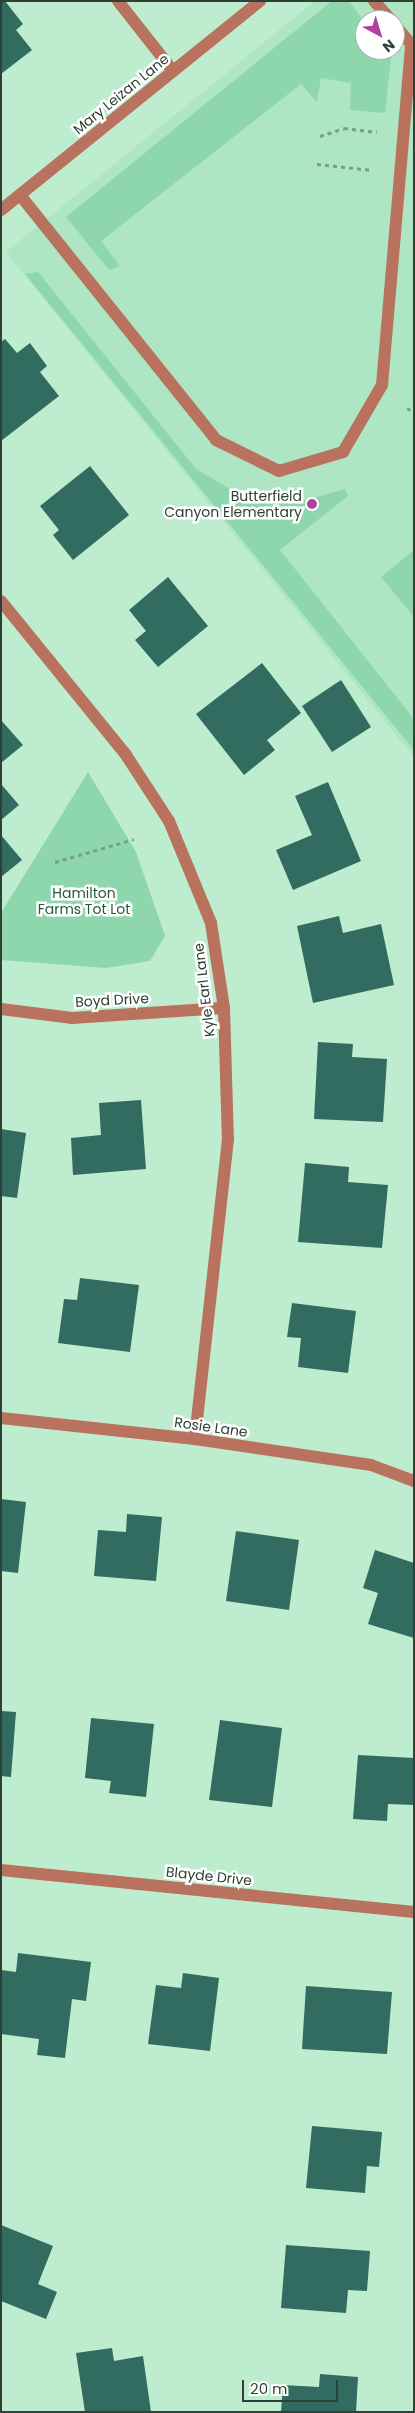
<!DOCTYPE html>
<html>
<head>
<meta charset="utf-8">
<style>
  body { margin:0 }
  #map { position:relative; width:415px; height:2413px; overflow:hidden; background:#bdeccf; font-family:Poppins,sans-serif }
  div>[style] { position:absolute }
  [style*='--x'] { left:calc(var(--x)*1px); top:calc(var(--y)*1px); width:calc(var(--w)*1px); rotate:calc(var(--a)*1deg) }
  .built>* { inset:0; background:#aee5c3 }
  .green>* { inset:0; background:#8ed7ac }
  .building>* { inset:0; background:#326b5f }
  .path>* { height:3px; margin-top:-1.5px; transform-origin:0; background:repeating-linear-gradient(90deg,#7c9e89 0 4px,transparent 0 8px) }
  .minor>* { height:12px; margin:-6px; padding:0 6px; transform-origin:6px; border-radius:6px; background:#b8725d }
  .dots>* { width:14px; height:14px; translate:-50% -50%; box-sizing:border-box; border:2px solid #fff; border-radius:50% }
  span { translate:-50% -50%; white-space:nowrap; text-align:center; line-height:1.15; -webkit-text-stroke:5px #fff; paint-order:stroke }
  .street-label { font-size:14px; color:#2e4136 }
  .poi-label { font-size:14px; color:#2e4136 }
  .right { translate:-100% -50%; text-align:right }
  .park-label { font-size:14px; color:#26593d }
  .frame { position:absolute; inset:0; border:2px solid #2e4136; pointer-events:none }
  .north { position:absolute; left:355px; top:10px; width:50px; height:50px; box-sizing:border-box; background:#fff; border:1px solid #abb3af; border-radius:50%; rotate:141deg; font-size:14px; font-weight:700; line-height:20px; text-align:center; color:#2e4136 }
  .north::after { content:''; display:block; margin:auto; width:18px; height:22px; background:#b3409a; clip-path:polygon(50% 0,100% 100%,50% 72%,0 100%) }
  .scale { position:absolute; left:242px; top:2380px; width:96px; height:22px; box-sizing:border-box; border:2px solid #2e4136; border-top:0; padding-left:6px; font-size:15px; line-height:18px; white-space:nowrap; color:#2e4136; -webkit-text-stroke:4px #fff; paint-order:stroke }
</style>
</head>
<body>
<div id="map">
  <div class="built">
    <i style="clip-path:polygon(evenodd,315px 1px,414px 1px,414px 757px,6px 252px,315px 1px,365px 20px,395px 20px,395px 50px,365px 50px,365px 20px)"></i>
  </div>
  <div class="green">
    <i style="clip-path:polygon(332px 1px,349px 1px,365px 23px,365px 50px,385px 50px,391px 58px,385px 113px,350px 110px,351px 83px,321px 78px,317px 102px,301px 84px,101px 241px,120px 266px,109px 270px,66px 217px)"></i>
    <i style="clip-path:polygon(38px 272px,196px 469px,242px 496px,299px 502px,345px 489px,348px 496px,280px 550px,414px 719px,414px 750px,25px 274px)"></i>
    <i style="clip-path:polygon(414px 550px,414px 617px,381px 577px)"></i>
    <i style="clip-path:polygon(88px 772px,136px 852px,165px 936px,150px 961px,106px 968px,1px 960px,1px 913px)"></i>
  </div>
  <div class="building">
    <i style="clip-path:polygon(1px 1px,5px 1px,23px 24px,16px 30px,32px 50px,1px 74px)"></i>
    <i style="clip-path:polygon(5px 339px,17px 353px,30px 343px,47px 366px,40px 372px,59px 396px,1px 441px,1px 342px)"></i>
    <i style="clip-path:polygon(90px 466px,129px 515px,73px 560px,53px 535px,59px 530px,40px 506px)"></i>
    <i style="clip-path:polygon(168px 577px,208px 626px,158px 667px,135px 640px,146px 631px,129px 610px)"></i>
    <i style="clip-path:polygon(262px 663px,301px 713px,267px 740px,275px 750px,244px 775px,196px 714px)"></i>
    <i style="clip-path:polygon(341px 680px,371px 727px,332px 752px,302px 706px)"></i>
    <i style="clip-path:polygon(1px 720px,23px 745px,1px 763px)"></i>
    <i style="clip-path:polygon(328px 782px,361px 861px,293px 890px,276px 850px,312px 835px,295px 796px)"></i>
    <i style="clip-path:polygon(1px 784px,19px 805px,1px 820px)"></i>
    <i style="clip-path:polygon(1px 835px,22px 860px,1px 877px)"></i>
    <i style="clip-path:polygon(339px 916px,343px 933px,381px 924px,394px 985px,313px 1003px,297px 926px)"></i>
    <i style="clip-path:polygon(318px 1042px,353px 1044px,352px 1057px,387px 1059px,383px 1122px,314px 1119px)"></i>
    <i style="clip-path:polygon(141px 1100px,146px 1169px,73px 1175px,71px 1138px,101px 1135px,99px 1103px)"></i>
    <i style="clip-path:polygon(1px 1129px,26px 1133px,17px 1198px,1px 1196px)"></i>
    <i style="clip-path:polygon(305px 1163px,349px 1167px,348px 1182px,388px 1185px,382px 1248px,298px 1242px)"></i>
    <i style="clip-path:polygon(80px 1278px,139px 1285px,130px 1352px,58px 1343px,64px 1299px,77px 1300px)"></i>
    <i style="clip-path:polygon(292px 1303px,356px 1311px,348px 1373px,298px 1367px,301px 1338px,287px 1337px)"></i>
    <i style="clip-path:polygon(1px 1499px,26px 1502px,18px 1573px,1px 1571px)"></i>
    <i style="clip-path:polygon(127px 1514px,162px 1517px,156px 1581px,94px 1576px,98px 1530px,126px 1532px)"></i>
    <i style="clip-path:polygon(236px 1531px,299px 1540px,289px 1610px,226px 1601px)"></i>
    <i style="clip-path:polygon(375px 1550px,414px 1563px,414px 1638px,368px 1624px,378px 1593px,363px 1588px)"></i>
    <i style="clip-path:polygon(1px 1711px,16px 1712px,11px 1777px,1px 1776px)"></i>
    <i style="clip-path:polygon(91px 1718px,154px 1724px,146px 1797px,109px 1793px,111px 1781px,85px 1778px)"></i>
    <i style="clip-path:polygon(220px 1720px,282px 1728px,272px 1807px,209px 1800px)"></i>
    <i style="clip-path:polygon(358px 1755px,414px 1758px,414px 1805px,388px 1804px,387px 1821px,353px 1819px)"></i>
    <i style="clip-path:polygon(18px 1953px,91px 1962px,86px 2001px,72px 1999px,65px 2058px,37px 2055px,39px 2039px,1px 2034px,1px 1970px,16px 1972px)"></i>
    <i style="clip-path:polygon(183px 1973px,219px 1978px,210px 2051px,148px 2044px,156px 1985px,181px 1988px)"></i>
    <i style="clip-path:polygon(306px 1986px,392px 1992px,387px 2054px,302px 2049px)"></i>
    <i style="clip-path:polygon(312px 2126px,382px 2132px,379px 2167px,367px 2166px,365px 2193px,306px 2188px)"></i>
    <i style="clip-path:polygon(1px 2225px,53px 2246px,38px 2284px,57px 2292px,46px 2319px,1px 2301px)"></i>
    <i style="clip-path:polygon(286px 2245px,370px 2251px,367px 2291px,348px 2290px,346px 2313px,281px 2308px)"></i>
    <i style="clip-path:polygon(112px 2348px,114px 2361px,143px 2356px,151px 2412px,85px 2412px,76px 2353px)"></i>
    <i style="clip-path:polygon(320px 2374px,358px 2377px,356px 2412px,281px 2412px,283px 2385px,319px 2387px)"></i>
  </div>
  <div class="path">
    <i style="--x:320;--y:136;--w:25;--a:-18"></i>
    <i style="--x:344;--y:128;--w:33;--a:7"></i>
    <i style="--x:317;--y:164;--w:56;--a:6.1"></i>
    <i style="--x:407;--y:408;--w:8;--a:30"></i>
    <i style="--x:55;--y:862;--w:82;--a:-16.2"></i>
  </div>
  <div class="minor">
    <i style="--x:118;--y:1;--w:89;--a:51.8"></i>
    <i style="--x:374;--y:1;--w:25;--a:48"></i>
    <i style="--x:20;--y:195;--w:314;--a:51.3"></i>
    <i style="--x:216;--y:440;--w:70;--a:26.2"></i>
    <i style="--x:279;--y:471;--w:67;--a:-16.5"></i>
    <i style="--x:343;--y:452;--w:78;--a:-59.8"></i>
    <i style="--x:382;--y:385;--w:342;--a:-85.1"></i>
    <i style="--x:411;--y:44;--w:25;--a:-130"></i>
    <i style="--x:1;--y:210;--w:333;--a:-38.9"></i>
    <i style="--x:1;--y:601;--w:198;--a:50.9"></i>
    <i style="--x:126;--y:755;--w:79;--a:56.9"></i>
    <i style="--x:169;--y:821;--w:110;--a:67.6"></i>
    <i style="--x:211;--y:923;--w:86;--a:81.3"></i>
    <i style="--x:224;--y:1008;--w:131;--a:88.3"></i>
    <i style="--x:228;--y:1139;--w:302;--a:96.3"></i>
    <i style="--x:1;--y:1009;--w:72;--a:7.2"></i>
    <i style="--x:72;--y:1018;--w:152;--a:-3.8"></i>
    <i style="--x:1;--y:1418;--w:195;--a:6.2"></i>
    <i style="--x:195;--y:1439;--w:178;--a:8.4"></i>
    <i style="--x:371;--y:1465;--w:46;--a:20.4"></i>
    <i style="--x:1;--y:1870;--w:415;--a:5.8"></i>
  </div>
  <div class="dots">
    <i style="left:312px;top:504px;background:#b3409a"></i>
  </div>
  <div class="street-label">
    <span style="left:121px;top:94px;rotate:-39deg">Mary Leizan Lane</span>
    <span style="left:204px;top:990px;rotate:-97deg">Kyle Earl Lane</span>
    <span style="left:112px;top:1000px;rotate:-3deg">Boyd Drive</span>
    <span style="left:211px;top:1427px;rotate:8deg">Rosie Lane</span>
    <span style="left:209px;top:1876px;rotate:6deg">Blayde Drive</span>
  </div>
  <div class="poi-label">
    <span class="right" style="left:302px;top:504px">Butterfield<br>Canyon Elementary</span>
  </div>
  <div class="park-label">
    <span style="left:84px;top:901px">Hamilton<br>Farms Tot Lot</span>
  </div>
  <div class="frame"></div>
  <div class="north">N</div>
  <div class="scale">20 m</div>
</div>
</body>
</html>
